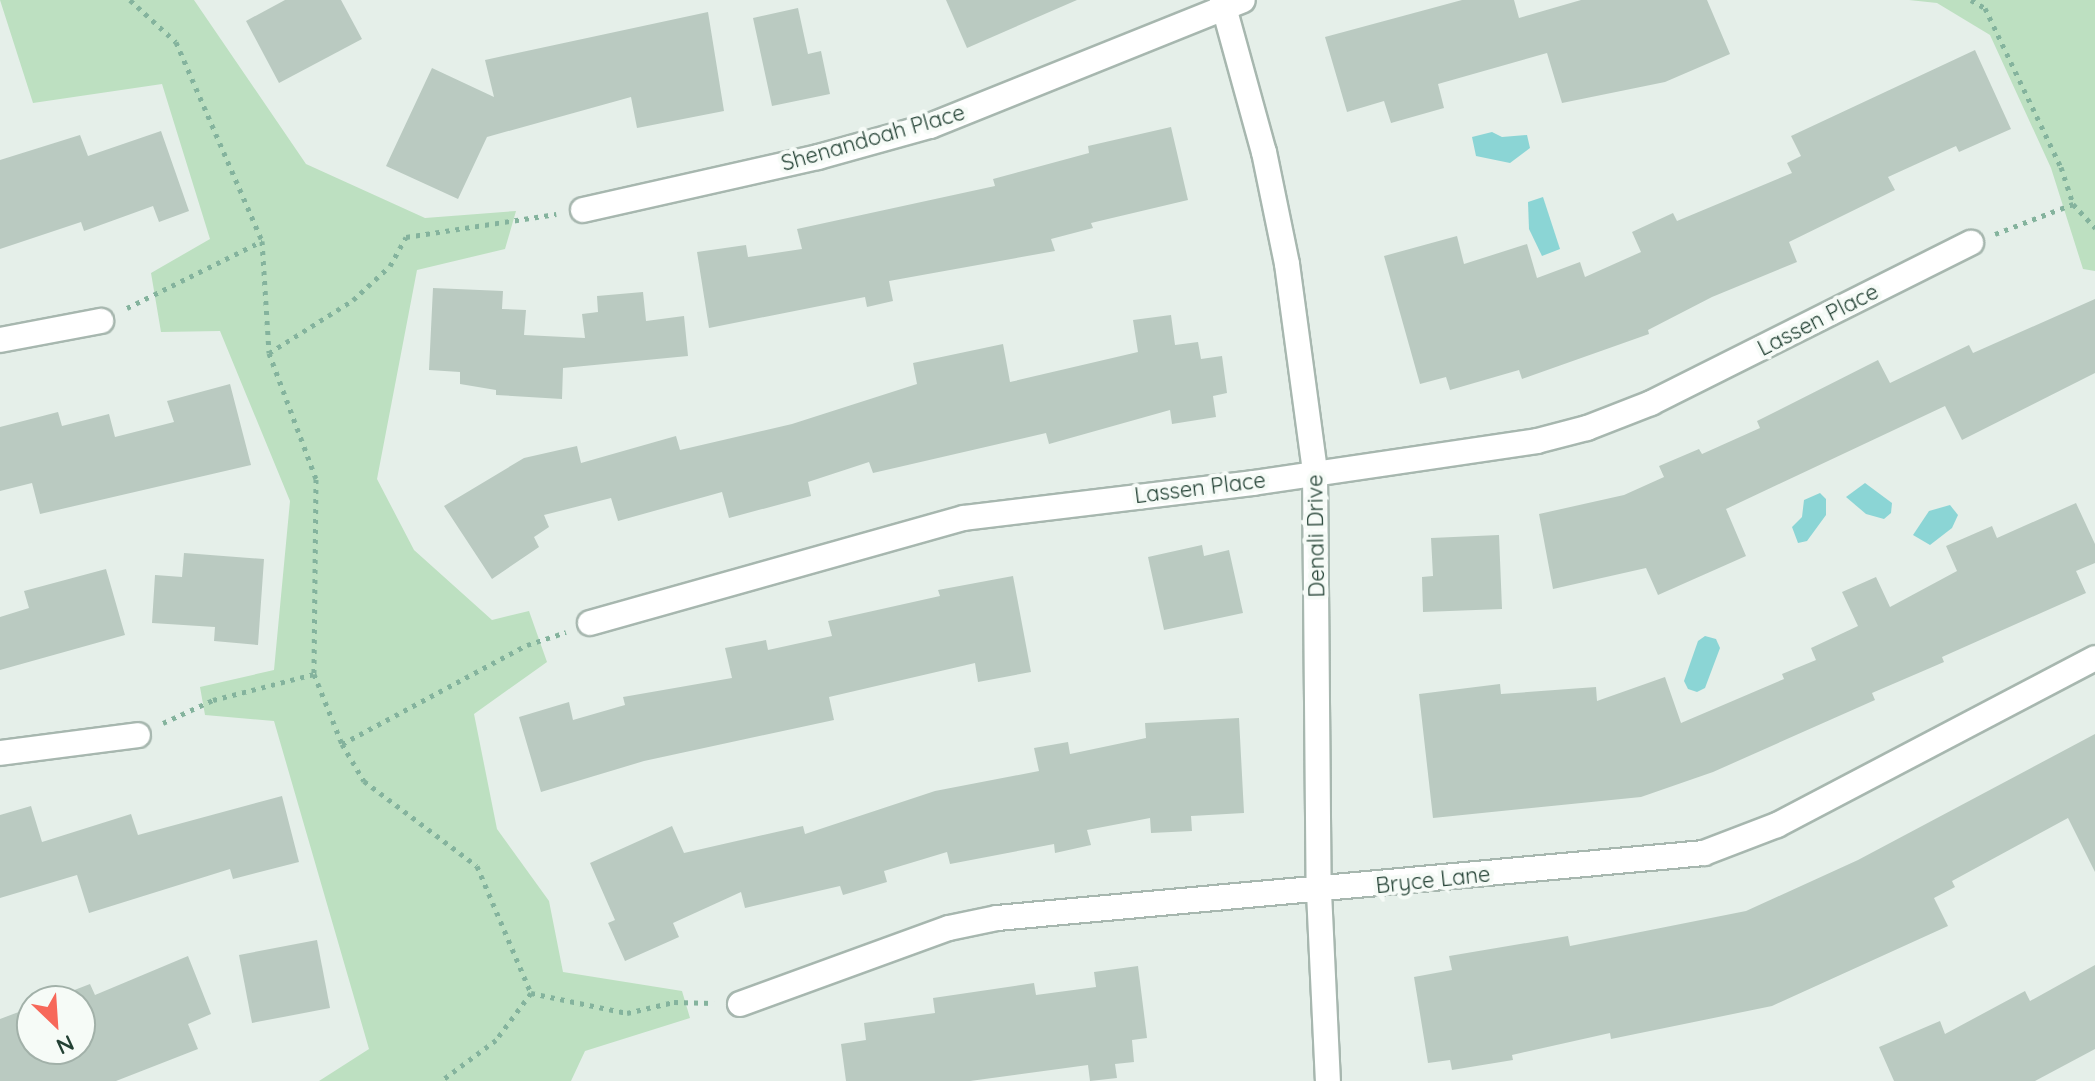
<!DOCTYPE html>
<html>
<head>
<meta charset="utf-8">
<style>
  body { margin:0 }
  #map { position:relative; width:2095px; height:1081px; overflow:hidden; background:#e5efe9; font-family:Quicksand,sans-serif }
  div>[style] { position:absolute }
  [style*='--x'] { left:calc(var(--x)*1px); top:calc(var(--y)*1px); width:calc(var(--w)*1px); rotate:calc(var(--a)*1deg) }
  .green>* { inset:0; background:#bde0c1 }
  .water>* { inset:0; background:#8bd5d5 }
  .building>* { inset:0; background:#bacac1 }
  .path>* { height:5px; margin-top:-2.5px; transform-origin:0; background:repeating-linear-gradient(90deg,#84b39d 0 4px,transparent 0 10px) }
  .roads { filter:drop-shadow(2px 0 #a7b7af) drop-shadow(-2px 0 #a7b7af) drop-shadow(0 2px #a7b7af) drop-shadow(0 -2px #a7b7af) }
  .street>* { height:24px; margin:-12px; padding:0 12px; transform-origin:12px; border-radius:12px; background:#fff }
  .secondary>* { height:24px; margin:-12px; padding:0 12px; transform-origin:12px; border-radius:12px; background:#fff }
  span { translate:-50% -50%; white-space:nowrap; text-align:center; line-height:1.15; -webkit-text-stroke:8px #f6fbf7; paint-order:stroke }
  .street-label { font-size:22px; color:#234134 }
  .north { position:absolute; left:16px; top:985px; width:80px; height:80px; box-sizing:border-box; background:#f6fbf7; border:2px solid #a2b1a9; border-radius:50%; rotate:155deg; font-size:22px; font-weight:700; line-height:32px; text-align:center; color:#234134 }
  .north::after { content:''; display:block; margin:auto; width:28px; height:36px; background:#f7685a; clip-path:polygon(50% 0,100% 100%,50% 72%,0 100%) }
</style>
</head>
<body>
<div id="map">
  <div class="green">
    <i style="clip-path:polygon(0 0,194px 0,306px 164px,425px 218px,516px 211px,505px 249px,417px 270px,377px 479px,414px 550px,492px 620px,529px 611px,547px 662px,474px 714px,497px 829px,549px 901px,563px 972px,682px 991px,690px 1018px,585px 1051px,571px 1081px,319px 1081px,369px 1049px,274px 721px,205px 715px,200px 687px,274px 670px,290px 501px,220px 331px,161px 332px,151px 273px,210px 239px,162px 84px,33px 103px)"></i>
    <i style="clip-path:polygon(1909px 0,2095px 0,2095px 271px,2083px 269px,2051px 168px,1990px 35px,1937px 3px)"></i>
  </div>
  <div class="water">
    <i style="clip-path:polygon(1492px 132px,1502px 137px,1527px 135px,1530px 148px,1510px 163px,1476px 156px,1472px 137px)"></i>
    <i style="clip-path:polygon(1543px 197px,1560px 249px,1542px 256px,1529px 229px,1528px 202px)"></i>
    <i style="clip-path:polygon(1865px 483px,1892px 503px,1891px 513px,1884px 519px,1866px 514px,1846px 497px)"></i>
    <i style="clip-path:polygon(1820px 493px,1826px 499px,1826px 515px,1807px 541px,1798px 543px,1792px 527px,1802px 517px,1804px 500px)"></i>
    <i style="clip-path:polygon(1950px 505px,1958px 515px,1952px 528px,1930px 545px,1913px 535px,1929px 511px)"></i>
    <i style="clip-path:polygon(1705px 636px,1716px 639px,1720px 648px,1705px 688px,1697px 692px,1688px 689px,1684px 681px,1698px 641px)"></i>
  </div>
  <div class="building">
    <i style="clip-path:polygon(285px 0,341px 0,362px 39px,279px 83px,246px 21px)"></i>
    <i style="clip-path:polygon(946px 0,1077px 0,967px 48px)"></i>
    <i style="clip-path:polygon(1462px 0,1514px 0,1519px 18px,1581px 0,1707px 0,1730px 54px,1665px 82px,1562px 103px,1547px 53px,1438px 84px,1444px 108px,1391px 123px,1384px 101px,1347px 112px,1325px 37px)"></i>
    <i style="clip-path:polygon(798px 8px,808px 54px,821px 51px,830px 94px,772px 106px,753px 18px)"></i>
    <i style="clip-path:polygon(708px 12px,724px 111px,637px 128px,631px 97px,487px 137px,458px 199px,386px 166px,432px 68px,494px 97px,485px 60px)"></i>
    <i style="clip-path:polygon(1975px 50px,2011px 129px,1959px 152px,1956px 146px,1888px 177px,1895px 190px,1789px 242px,1797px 262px,1712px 297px,1648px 330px,1649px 334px,1522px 379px,1519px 370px,1450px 390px,1446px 377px,1420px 384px,1384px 256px,1457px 236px,1464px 264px,1527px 244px,1537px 278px,1580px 262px,1585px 277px,1641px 252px,1632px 232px,1673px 213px,1677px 221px,1792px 173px,1787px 163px,1801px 156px,1791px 136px)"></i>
    <i style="clip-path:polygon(1171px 127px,1188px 200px,1091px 223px,1093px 228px,1051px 239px,1055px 251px,889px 281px,893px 301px,867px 307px,865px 297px,709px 328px,697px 252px,746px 245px,748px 257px,802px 249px,797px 229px,995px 186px,993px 179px,1089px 153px,1088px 146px)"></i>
    <i style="clip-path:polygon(161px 131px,189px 211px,159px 222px,153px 206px,84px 231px,81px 222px,0 249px,0 160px,80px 135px,88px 156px)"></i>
    <i style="clip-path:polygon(433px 288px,503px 291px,502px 309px,526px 310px,524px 335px,585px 338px,582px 314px,598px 312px,597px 296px,643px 292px,646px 321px,684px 316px,688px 356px,563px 368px,562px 399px,496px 395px,496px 390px,460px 384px,460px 372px,429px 370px)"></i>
    <i style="clip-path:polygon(2095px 299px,2095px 373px,1962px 440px,1945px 406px,1726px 509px,1746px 556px,1658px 595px,1646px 568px,1553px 589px,1539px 514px,1624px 495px,1664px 477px,1659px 466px,1699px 449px,1702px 454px,1760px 428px,1757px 421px,1878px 360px,1890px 383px,1969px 345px,1973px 353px)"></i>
    <i style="clip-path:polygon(1171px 315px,1175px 345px,1198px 342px,1201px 359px,1222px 356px,1227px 393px,1213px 396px,1216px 417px,1172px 424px,1170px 410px,1049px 444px,1046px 433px,873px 473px,869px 462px,808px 482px,811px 496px,729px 518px,722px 492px,618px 521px,611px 498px,544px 515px,549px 527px,534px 537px,539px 547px,492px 579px,444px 506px,524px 458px,577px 446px,581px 463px,676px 436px,680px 450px,792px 424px,917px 384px,913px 363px,1003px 344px,1010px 382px,1138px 352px,1133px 320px)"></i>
    <i style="clip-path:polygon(230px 384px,251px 465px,40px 514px,32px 483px,0 491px,0 427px,58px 412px,62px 426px,109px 414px,115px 437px,174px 422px,167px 401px)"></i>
    <i style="clip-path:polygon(2076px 503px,2095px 544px,2095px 563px,2076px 571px,2086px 593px,1942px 657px,1944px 662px,1872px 693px,1875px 700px,1713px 772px,1641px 797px,1433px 818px,1419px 694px,1500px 684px,1501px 694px,1596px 687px,1597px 701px,1665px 677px,1681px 723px,1784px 679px,1782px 674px,1816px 660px,1811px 648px,1858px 626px,1842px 592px,1876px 577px,1890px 607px,1957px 571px,1946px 546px,1992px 526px,1997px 538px)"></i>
    <i style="clip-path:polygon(1499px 535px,1502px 609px,1423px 612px,1422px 577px,1433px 576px,1431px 538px)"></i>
    <i style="clip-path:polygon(1202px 545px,1204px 556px,1229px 550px,1243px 613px,1164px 630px,1148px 557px)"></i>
    <i style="clip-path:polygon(184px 553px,264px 559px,258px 645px,214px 641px,215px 627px,152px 623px,155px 575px,182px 577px)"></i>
    <i style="clip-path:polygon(106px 569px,125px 635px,0 670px,0 617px,29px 608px,24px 591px)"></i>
    <i style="clip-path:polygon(1013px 576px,1031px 672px,978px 682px,975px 663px,829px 697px,834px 720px,644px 761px,541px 792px,519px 717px,569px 702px,573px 720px,625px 705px,623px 697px,732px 678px,725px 648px,766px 640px,768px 650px,832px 636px,828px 621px,940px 596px,938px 590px)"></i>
    <i style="clip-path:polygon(1239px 718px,1244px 813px,1191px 816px,1192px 831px,1151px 833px,1150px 818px,1087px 830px,1091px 845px,1055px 853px,1054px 844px,950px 864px,947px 852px,884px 871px,887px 882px,843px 895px,840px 886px,745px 908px,741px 892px,673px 923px,679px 937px,625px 961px,608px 923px,615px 920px,590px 863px,672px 826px,684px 853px,803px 826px,805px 834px,935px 791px,1039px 771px,1034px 748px,1068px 742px,1070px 754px,1146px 738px,1145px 723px)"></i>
    <i style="clip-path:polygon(2095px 734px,2095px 872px,2068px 818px,1952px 881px,1955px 887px,1934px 898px,1948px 926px,1772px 1006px,1611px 1039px,1610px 1033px,1512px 1055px,1513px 1060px,1452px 1070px,1450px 1060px,1428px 1063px,1414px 977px,1452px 970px,1449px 956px,1568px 936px,1570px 946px,1746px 911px,1858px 860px)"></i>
    <i style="clip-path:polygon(282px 796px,299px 862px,233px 879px,230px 869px,89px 913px,77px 875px,0 898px,0 815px,31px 806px,42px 842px,131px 814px,138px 835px)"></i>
    <i style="clip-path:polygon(317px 940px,330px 1008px,252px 1023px,239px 955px)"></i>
    <i style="clip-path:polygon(188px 956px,211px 1014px,188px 1024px,198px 1049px,116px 1081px,0 1081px,0 1019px,32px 1007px,32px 1049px,80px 1049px,80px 1001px,46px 1001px,90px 984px,95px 995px)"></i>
    <i style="clip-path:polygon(2095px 965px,2095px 1049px,2035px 1081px,1894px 1081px,1879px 1047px,1940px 1021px,1945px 1034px,2025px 991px,2030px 1001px)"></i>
    <i style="clip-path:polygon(1138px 966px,1147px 1038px,1132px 1040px,1134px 1062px,1115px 1064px,1117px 1078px,1090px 1081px,1088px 1065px,970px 1081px,846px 1081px,841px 1044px,866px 1040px,864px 1023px,935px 1013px,933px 998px,1034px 983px,1036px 995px,1096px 987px,1094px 972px)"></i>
  </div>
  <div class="path">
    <i style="--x:130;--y:0;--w:62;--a:42.4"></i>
    <i style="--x:176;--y:42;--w:217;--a:66.6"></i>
    <i style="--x:262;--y:241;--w:112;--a:86.4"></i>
    <i style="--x:269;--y:353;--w:134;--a:69.5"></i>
    <i style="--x:316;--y:479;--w:195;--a:90.6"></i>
    <i style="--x:314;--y:674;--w:75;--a:68.2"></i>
    <i style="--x:342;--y:744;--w:43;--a:59.3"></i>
    <i style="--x:364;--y:781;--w:141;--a:37"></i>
    <i style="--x:477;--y:866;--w:138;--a:67"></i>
    <i style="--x:531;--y:993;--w:59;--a:126.7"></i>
    <i style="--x:496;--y:1040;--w:69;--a:143.3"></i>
    <i style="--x:1971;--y:0;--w:16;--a:30"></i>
    <i style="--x:1985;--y:8;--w:176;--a:64.5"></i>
    <i style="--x:2061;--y:167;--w:39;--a:72"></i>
    <i style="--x:2073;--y:204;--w:33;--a:47"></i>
    <i style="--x:1995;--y:234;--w:84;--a:-21"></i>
    <i style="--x:127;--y:308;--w:151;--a:-26.4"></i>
    <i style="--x:269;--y:353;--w:99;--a:-32.2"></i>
    <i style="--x:353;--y:300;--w:50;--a:-42.6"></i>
    <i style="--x:390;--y:266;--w:33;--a:-61"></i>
    <i style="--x:406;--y:237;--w:152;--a:-8.7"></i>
    <i style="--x:163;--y:723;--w:55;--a:-24.7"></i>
    <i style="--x:213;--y:700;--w:104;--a:-14.4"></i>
    <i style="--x:342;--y:744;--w:210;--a:-28.2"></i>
    <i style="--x:527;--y:645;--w:41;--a:-18.4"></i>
    <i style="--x:531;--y:993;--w:98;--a:11.8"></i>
    <i style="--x:627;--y:1013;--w:48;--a:-13.2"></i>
    <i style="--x:674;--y:1002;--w:40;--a:1.4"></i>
  </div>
  <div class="roads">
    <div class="street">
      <i style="--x:583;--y:210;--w:241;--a:-12.7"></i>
      <i style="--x:818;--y:157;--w:116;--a:-15.5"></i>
      <i style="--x:930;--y:126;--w:337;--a:-21.9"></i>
      <i style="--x:0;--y:340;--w:103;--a:-10.7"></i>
      <i style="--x:590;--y:623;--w:388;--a:-15.7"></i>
      <i style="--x:964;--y:518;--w:291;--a:-6.9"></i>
      <i style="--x:1253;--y:483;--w:287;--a:-8.4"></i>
      <i style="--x:1537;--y:441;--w:52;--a:-14.6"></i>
      <i style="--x:1587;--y:428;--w:69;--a:-21.3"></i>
      <i style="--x:1651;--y:403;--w:358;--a:-26.6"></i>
      <i style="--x:0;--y:753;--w:139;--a:-7.4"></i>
      <i style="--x:740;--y:1004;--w:222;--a:-20"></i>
      <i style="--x:949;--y:928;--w:49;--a:-11.8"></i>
      <i style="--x:997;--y:918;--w:710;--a:-5.25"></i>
      <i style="--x:1704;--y:853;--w:78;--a:-21"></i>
      <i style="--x:1777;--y:825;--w:359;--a:-27.7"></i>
    </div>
    <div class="secondary">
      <i style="--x:1222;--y:0;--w:158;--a:74.6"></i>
      <i style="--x:1264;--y:152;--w:114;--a:78.4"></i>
      <i style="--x:1287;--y:264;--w:210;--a:82.3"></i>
      <i style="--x:1315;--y:472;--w:420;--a:89.5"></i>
      <i style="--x:1319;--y:892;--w:189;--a:87.3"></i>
    </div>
  </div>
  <div class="street-label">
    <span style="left:873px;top:138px;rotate:-16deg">Shenandoah Place</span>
    <span style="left:1818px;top:320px;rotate:-27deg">Lassen Place</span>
    <span style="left:1200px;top:488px;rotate:-7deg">Lassen Place</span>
    <span style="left:1316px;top:536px;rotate:-91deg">Denali Drive</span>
    <span style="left:1433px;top:880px;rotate:-6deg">Bryce Lane</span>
  </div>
  <div class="north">N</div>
</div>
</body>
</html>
